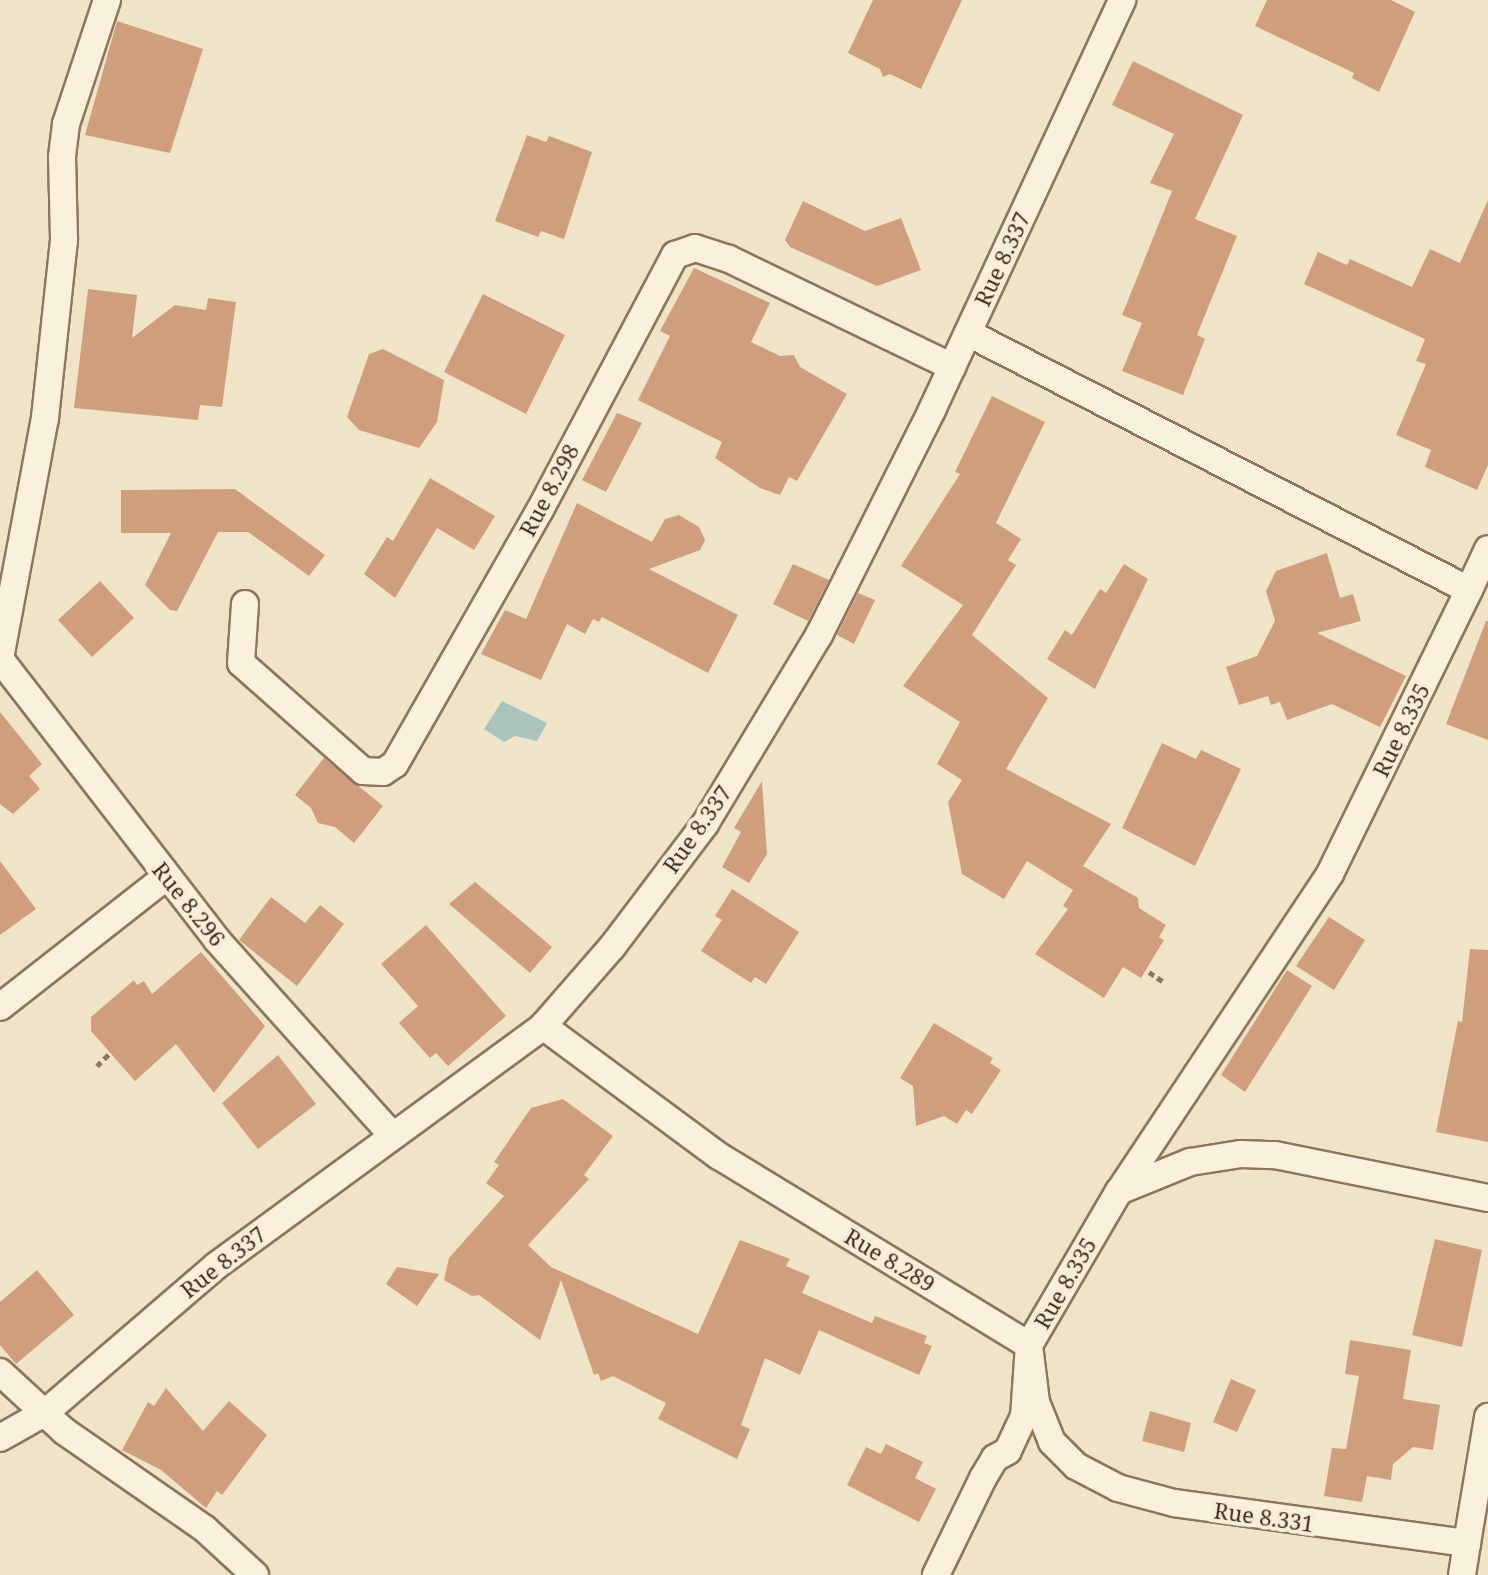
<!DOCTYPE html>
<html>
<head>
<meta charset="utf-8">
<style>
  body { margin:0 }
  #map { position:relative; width:1488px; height:1575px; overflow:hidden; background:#f0e4c8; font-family:"Noto Serif",serif }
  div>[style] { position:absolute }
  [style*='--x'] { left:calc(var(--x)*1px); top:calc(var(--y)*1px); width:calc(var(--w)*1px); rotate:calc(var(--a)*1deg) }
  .water>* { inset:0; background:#a9c4bc }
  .building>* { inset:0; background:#cf9f7d }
  .path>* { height:5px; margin-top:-2.5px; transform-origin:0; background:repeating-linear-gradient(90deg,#8d765c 0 6px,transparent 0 10px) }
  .roads { filter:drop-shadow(2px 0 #8d765c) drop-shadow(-2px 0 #8d765c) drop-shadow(0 2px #8d765c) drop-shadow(0 -2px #8d765c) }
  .minor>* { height:26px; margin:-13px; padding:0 13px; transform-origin:13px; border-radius:13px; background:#faf1dc }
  span { translate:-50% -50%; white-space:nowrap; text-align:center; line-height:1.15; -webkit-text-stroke:8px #f7eed8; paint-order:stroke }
  .street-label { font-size:22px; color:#3d2e20 }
</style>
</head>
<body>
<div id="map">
  <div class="water">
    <i style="clip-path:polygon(502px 701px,547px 723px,537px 741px,515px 736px,504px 742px,484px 729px)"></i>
  </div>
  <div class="building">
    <i style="clip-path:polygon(873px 0,962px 0,921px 89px,890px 74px,883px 77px,880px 69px,848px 53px)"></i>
    <i style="clip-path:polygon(1267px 0,1391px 0,1415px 12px,1379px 92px,1352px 78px,1354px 73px,1255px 26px)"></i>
    <i style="clip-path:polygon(117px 21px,203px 49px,170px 153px,85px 135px)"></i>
    <i style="clip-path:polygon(1133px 61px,1243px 115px,1195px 219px,1237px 236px,1197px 335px,1205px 339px,1183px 395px,1122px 371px,1142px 323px,1122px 315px,1172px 191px,1150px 183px,1174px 134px,1112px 105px)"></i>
    <i style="clip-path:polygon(527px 135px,546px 142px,549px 136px,592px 152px,564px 239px,541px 231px,538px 237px,495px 221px)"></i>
    <i style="clip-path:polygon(1488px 200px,1488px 465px,1477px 490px,1425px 467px,1431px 450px,1396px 435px,1426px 364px,1416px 361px,1425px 339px,1304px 284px,1318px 252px,1347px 265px,1350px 259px,1412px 287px,1430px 249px,1460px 263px)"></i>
    <i style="clip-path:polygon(803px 201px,865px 231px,901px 218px,921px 270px,877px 286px,790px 247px,785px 240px)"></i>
    <i style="clip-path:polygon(694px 268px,770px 303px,751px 342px,780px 356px,794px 355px,800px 367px,847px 394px,797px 481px,789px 477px,780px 495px,760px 488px,715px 458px,722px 442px,638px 400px,670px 336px,660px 331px)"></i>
    <i style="clip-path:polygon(88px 289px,137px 295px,132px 338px,175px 305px,206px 310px,208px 298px,236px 302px,222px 407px,200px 405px,198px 420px,74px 408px)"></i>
    <i style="clip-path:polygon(483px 294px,565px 335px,526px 414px,444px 372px)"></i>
    <i style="clip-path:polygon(383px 349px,444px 380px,437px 422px,419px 448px,359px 430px,347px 417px,369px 354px)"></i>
    <i style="clip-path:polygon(992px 396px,1045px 422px,996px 523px,1021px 539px,1008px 560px,1016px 565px,972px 635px,1048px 698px,1006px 769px,1111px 824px,1083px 866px,1138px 898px,1139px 908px,1166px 925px,1159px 937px,1164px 940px,1141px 978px,1123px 967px,1104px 998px,1035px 954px,1068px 909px,1063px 906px,1073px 890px,1027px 861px,1004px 899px,962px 874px,948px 802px,962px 780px,937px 764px,960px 722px,903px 686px,963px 605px,901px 566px,960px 474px,955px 472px)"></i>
    <i style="clip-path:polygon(617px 413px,642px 423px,606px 492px,582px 480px)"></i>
    <i style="clip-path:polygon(430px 478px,495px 516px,474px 550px,437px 528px,395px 598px,364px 574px,387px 537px,393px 541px)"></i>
    <i style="clip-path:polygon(235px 489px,325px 555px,309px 576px,248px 532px,218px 532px,177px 611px,170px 610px,145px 585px,171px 533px,121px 533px,121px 490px)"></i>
    <i style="clip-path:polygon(577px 503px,652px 542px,665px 519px,679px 515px,699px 527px,705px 540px,700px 550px,649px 569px,738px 615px,708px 673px,602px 617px,599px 622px,593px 619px,585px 634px,567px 624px,541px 680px,481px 654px,505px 610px,526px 619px)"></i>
    <i style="clip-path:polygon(1327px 553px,1340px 598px,1353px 594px,1361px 621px,1317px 633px,1406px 676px,1380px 727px,1332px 704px,1287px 720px,1280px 702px,1271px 705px,1268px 696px,1239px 705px,1226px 667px,1257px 656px,1275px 621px,1266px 591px,1276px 571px)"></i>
    <i style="clip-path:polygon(793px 564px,829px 580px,808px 621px,773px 604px)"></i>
    <i style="clip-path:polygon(1124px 564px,1148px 579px,1095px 689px,1047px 659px,1065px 630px,1072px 635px,1100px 589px,1106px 593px)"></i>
    <i style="clip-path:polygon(100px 581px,134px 618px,92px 657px,58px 620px)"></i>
    <i style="clip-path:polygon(858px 593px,875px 600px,854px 644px,837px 635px)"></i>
    <i style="clip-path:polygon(1486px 621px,1488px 621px,1488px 740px,1446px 724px)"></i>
    <i style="clip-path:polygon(0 712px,42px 764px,29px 776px,40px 789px,13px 814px,0 804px)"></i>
    <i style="clip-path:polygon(1162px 743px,1196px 759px,1201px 750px,1241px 769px,1195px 866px,1122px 828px)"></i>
    <i style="clip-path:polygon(324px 758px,383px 806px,354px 843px,335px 827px,318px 823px,311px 808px,295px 795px)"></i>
    <i style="clip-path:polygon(762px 781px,767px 854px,749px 883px,722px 867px,741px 832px,734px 828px)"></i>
    <i style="clip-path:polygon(0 861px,36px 909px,0 935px)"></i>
    <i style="clip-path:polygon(475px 882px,552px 947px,530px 973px,449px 904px)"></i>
    <i style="clip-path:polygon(732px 889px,799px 932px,766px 984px,755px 977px,751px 983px,701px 951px,722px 920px,715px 916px)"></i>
    <i style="clip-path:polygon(271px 897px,305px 923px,320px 905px,344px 924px,297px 986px,239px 940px)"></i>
    <i style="clip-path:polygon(1329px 917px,1365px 940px,1334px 990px,1296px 966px)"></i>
    <i style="clip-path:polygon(426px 925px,506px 1016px,448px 1066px,436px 1053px,430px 1058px,399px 1023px,418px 1006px,381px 964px)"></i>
    <i style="clip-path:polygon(1470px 949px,1488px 950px,1488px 1142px,1436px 1132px,1458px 1021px,1462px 1022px)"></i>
    <i style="clip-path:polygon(201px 952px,265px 1026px,214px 1093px,176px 1044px,135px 1081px,91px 1031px,91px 1017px,134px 980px,137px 985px,144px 981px,152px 994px)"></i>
    <i style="clip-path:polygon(1287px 970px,1312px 986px,1245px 1092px,1221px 1075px)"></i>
    <i style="clip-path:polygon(934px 1023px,993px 1058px,990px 1063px,1001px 1070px,972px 1114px,966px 1110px,957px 1124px,944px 1116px,916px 1126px,913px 1086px,900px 1078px)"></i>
    <i style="clip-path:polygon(278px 1055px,316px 1104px,258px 1149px,222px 1103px)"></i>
    <i style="clip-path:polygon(563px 1099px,613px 1136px,584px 1175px,589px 1179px,528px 1245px,551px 1267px,698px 1334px,740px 1240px,790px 1259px,786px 1266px,810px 1276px,802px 1293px,872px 1323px,875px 1316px,927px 1336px,924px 1343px,932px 1346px,919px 1375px,819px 1330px,800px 1375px,765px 1358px,741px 1425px,750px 1429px,737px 1459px,658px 1419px,666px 1403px,613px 1376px,601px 1381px,598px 1373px,594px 1375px,561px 1280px,540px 1340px,479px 1295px,472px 1296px,444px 1280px,449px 1258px,504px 1196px,486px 1183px,499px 1165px,494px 1162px,531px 1108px)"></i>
    <i style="clip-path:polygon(1435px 1239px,1482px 1250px,1462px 1347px,1412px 1335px)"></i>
    <i style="clip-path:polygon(397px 1267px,439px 1274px,417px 1306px,386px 1284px)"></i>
    <i style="clip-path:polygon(37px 1270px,74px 1315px,16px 1364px,0 1345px,0 1302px)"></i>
    <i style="clip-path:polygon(1350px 1340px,1411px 1350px,1403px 1399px,1440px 1405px,1433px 1450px,1413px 1447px,1393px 1464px,1391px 1480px,1367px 1476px,1362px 1502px,1324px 1496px,1332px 1448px,1346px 1449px,1359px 1376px,1345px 1374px)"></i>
    <i style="clip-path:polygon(1231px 1379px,1256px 1390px,1237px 1432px,1213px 1422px)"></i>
    <i style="clip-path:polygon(166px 1388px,203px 1431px,229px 1401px,267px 1435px,222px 1495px,217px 1491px,206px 1508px,161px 1470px,122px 1450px,148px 1402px,154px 1406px)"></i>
    <i style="clip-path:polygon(1150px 1411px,1191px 1423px,1184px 1452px,1142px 1441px)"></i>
    <i style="clip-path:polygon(886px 1444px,923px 1462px,915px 1478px,936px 1489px,919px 1522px,847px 1485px,866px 1447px,881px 1454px)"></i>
  </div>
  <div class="path">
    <i style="--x:1149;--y:972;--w:18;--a:34"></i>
    <i style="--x:97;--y:1066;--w:18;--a:-45"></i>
  </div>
  <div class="roads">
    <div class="minor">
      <i style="--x:107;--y:0;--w:131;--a:108.3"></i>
      <i style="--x:66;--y:124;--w:33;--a:97"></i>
      <i style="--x:62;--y:157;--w:83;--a:88.6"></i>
      <i style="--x:64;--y:240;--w:179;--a:96.1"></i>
      <i style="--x:45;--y:418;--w:245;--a:100.6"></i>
      <i style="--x:0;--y:659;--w:355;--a:52.3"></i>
      <i style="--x:217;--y:940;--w:262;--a:48.1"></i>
      <i style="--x:968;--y:333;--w:563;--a:27.16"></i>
      <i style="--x:1469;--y:590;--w:316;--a:116.1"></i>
      <i style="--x:1330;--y:874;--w:381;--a:123.6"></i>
      <i style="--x:1119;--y:1191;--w:178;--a:120.3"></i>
      <i style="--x:1029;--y:1345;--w:57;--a:83"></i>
      <i style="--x:1036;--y:1402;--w:43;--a:68.2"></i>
      <i style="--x:1052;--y:1442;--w:34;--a:45"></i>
      <i style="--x:1076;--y:1466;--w:47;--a:27.6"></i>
      <i style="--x:1118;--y:1488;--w:58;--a:15"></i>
      <i style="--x:1174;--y:1503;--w:296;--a:7.8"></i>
      <i style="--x:1467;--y:1543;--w:128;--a:-80.5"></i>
      <i style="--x:1469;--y:590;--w:45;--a:-65.1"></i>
      <i style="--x:245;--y:604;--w:59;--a:93.9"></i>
      <i style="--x:241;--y:663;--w:163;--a:41.5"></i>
      <i style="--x:363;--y:771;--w:20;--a:3"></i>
      <i style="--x:383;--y:772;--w:14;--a:-34"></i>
      <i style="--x:395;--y:764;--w:292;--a:-60.3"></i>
      <i style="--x:540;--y:510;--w:289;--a:-62.1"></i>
      <i style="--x:675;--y:255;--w:21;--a:-19"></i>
      <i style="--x:695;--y:248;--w:36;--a:18"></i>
      <i style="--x:729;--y:259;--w:248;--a:25.8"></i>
      <i style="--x:0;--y:1007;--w:211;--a:-38.1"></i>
      <i style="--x:543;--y:1026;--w:219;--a:36.5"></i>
      <i style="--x:719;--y:1156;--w:363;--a:31.4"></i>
      <i style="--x:1029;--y:1345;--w:71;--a:94"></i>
      <i style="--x:1024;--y:1416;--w:38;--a:115"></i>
      <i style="--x:1008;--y:1451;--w:15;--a:152"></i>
      <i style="--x:995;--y:1458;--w:23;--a:121"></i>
      <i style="--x:983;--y:1478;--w:108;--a:115.9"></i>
      <i style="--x:1119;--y:1191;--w:77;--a:-22.2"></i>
      <i style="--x:1190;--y:1162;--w:52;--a:-8.9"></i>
      <i style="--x:1241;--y:1154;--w:34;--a:2"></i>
      <i style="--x:1275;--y:1155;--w:217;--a:11.4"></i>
      <i style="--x:0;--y:1372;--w:87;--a:42.7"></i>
      <i style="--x:64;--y:1431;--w:172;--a:34.8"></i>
      <i style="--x:205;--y:1529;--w:68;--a:42.6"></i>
      <i style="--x:0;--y:1438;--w:53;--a:-29.5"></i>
      <i style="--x:46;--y:1412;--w:225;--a:-40.7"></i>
      <i style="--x:217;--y:1265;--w:404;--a:-36.2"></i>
      <i style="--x:543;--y:1026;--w:105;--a:-48.9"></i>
      <i style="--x:612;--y:947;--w:154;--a:-52.9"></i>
      <i style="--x:705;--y:824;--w:221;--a:-58.9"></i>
      <i style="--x:819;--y:635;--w:252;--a:-63.3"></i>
      <i style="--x:932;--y:410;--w:452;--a:-65.1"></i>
      <i style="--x:1462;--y:1575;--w:32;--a:-81"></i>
    </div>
  </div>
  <div class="street-label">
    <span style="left:1002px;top:259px;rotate:-65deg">Rue 8.337</span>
    <span style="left:549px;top:490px;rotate:-62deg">Rue 8.298</span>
    <span style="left:1401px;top:730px;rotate:-64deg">Rue 8.335</span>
    <span style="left:697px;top:829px;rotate:-55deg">Rue 8.337</span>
    <span style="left:189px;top:904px;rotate:51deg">Rue 8.296</span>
    <span style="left:890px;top:1260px;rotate:31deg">Rue 8.289</span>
    <span style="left:223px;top:1262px;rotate:-38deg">Rue 8.337</span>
    <span style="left:1065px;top:1283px;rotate:-60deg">Rue 8.335</span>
    <span style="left:1264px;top:1517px;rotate:8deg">Rue 8.331</span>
  </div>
</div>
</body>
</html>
